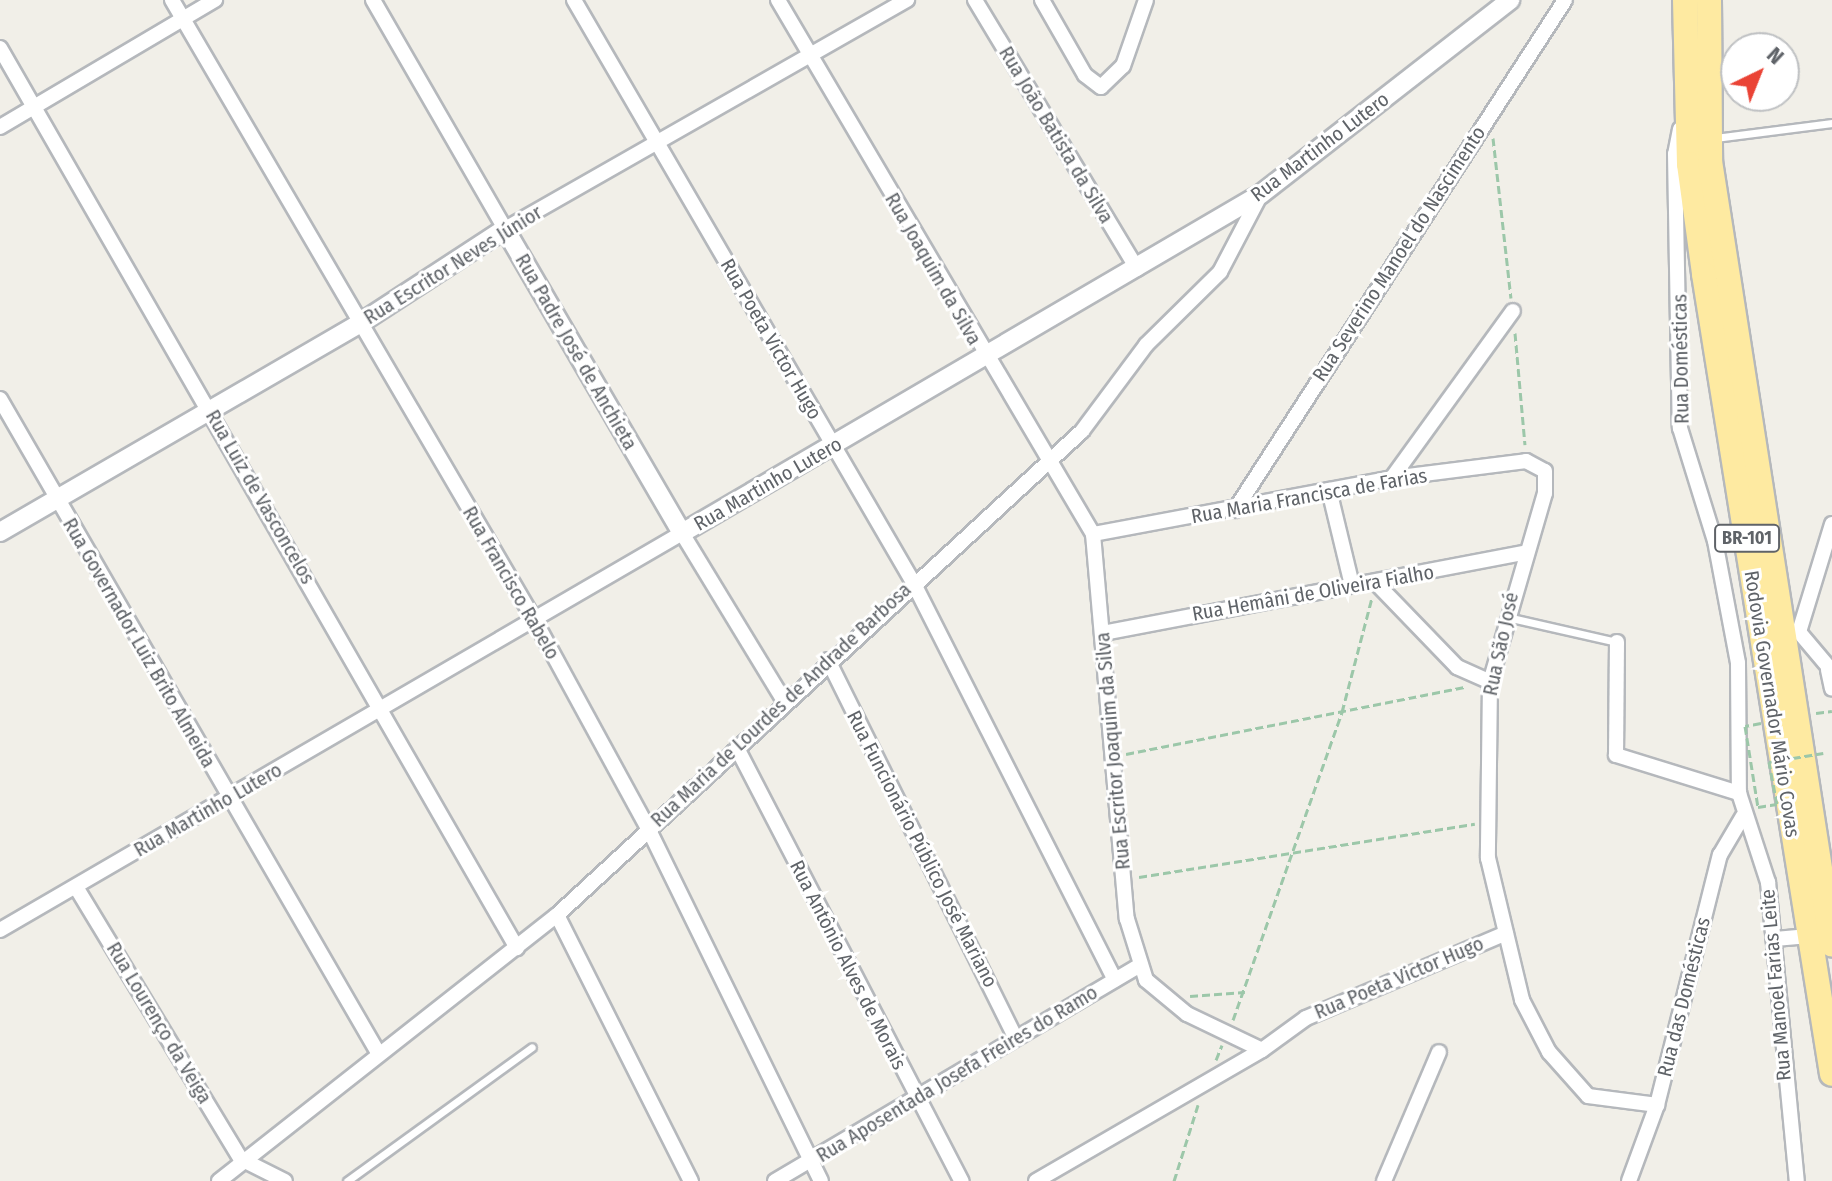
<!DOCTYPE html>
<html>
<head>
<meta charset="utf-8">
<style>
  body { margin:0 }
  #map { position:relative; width:1832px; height:1181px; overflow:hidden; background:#f1efe8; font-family:"Fira Sans Condensed",sans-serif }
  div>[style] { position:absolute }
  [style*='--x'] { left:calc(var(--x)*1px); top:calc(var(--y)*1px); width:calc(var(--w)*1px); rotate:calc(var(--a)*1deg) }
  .path>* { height:3px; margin-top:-1.5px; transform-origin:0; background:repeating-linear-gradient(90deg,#9cc7a9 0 8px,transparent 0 12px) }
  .roads { filter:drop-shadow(2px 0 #b5b8bc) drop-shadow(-2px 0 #b5b8bc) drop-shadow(0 2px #b5b8bc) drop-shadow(0 -2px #b5b8bc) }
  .service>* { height:7px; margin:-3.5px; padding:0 3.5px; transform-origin:3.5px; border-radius:3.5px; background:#fff }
  .minor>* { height:14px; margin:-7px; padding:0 7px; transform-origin:7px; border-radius:7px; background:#fff }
  .tertiary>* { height:18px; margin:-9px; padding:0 9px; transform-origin:9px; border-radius:9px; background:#fff }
  .trunk>* { height:24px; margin:-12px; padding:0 12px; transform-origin:12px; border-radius:12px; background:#feeaa1 }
  .path-bridge>* { height:3px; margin-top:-1.5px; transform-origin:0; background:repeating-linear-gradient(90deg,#9cc7a9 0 8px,transparent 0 12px) }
  span { translate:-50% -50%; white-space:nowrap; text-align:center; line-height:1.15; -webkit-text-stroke:6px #fff; paint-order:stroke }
  .shield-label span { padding:2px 6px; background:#fff; border:2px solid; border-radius:6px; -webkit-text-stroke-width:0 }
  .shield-label { font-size:18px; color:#5f6368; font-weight:700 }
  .street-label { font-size:20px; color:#5f6368 }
  .north { position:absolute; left:1720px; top:32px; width:80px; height:80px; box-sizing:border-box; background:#fff; border:2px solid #bfc1c3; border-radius:50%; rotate:43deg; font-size:22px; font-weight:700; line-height:32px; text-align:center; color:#5f6368 }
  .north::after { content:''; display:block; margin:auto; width:28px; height:36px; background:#ea4335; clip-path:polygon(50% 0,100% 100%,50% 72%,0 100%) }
</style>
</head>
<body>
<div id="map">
  <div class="path">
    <i style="--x:1493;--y:138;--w:161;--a:83.6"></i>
    <i style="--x:1515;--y:333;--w:112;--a:84.9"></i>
    <i style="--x:1816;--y:713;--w:16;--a:-7"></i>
    <i style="--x:1126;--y:754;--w:345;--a:-11.2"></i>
    <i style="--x:1139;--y:877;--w:340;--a:-9"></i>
    <i style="--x:1190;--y:996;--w:55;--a:-4.2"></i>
    <i style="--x:1233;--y:1020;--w:327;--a:-70.5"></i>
    <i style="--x:1342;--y:712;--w:118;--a:-75.3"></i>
    <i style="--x:1216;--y:1060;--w:16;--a:-68"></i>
    <i style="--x:1174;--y:1181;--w:80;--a:-72.5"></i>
  </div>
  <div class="roads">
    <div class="service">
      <i style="--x:1715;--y:138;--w:118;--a:-7.3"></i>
      <i style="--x:1507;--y:617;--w:113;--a:12.8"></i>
      <i style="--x:347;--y:1181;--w:228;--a:-35.9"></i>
    </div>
    <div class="minor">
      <i style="--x:172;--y:0;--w:719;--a:59.69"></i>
      <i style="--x:535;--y:621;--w:236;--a:61.4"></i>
      <i style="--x:648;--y:828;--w:393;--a:63.9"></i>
      <i style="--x:373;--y:0;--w:264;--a:60"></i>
      <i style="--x:505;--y:229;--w:463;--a:-29.7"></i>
      <i style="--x:574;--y:0;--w:674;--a:59.78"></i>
      <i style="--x:913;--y:582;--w:446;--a:63.1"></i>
      <i style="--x:778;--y:0;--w:620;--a:59.46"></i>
      <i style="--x:1093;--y:534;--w:386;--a:85"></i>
      <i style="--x:1127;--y:919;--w:64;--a:72.7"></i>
      <i style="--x:1146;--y:980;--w:53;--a:39.7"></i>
      <i style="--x:1187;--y:1014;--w:83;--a:25.6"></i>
      <i style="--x:1262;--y:1050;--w:54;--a:-36"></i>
      <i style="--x:1306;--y:1018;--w:217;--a:-23"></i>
      <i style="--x:975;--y:0;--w:314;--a:58.9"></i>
      <i style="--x:1042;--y:0;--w:86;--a:60.2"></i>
      <i style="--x:1085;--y:75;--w:20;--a:37"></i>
      <i style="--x:1101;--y:87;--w:30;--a:-44"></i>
      <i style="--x:1123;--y:66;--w:70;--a:-70.8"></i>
      <i style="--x:0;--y:48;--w:1038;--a:60.13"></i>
      <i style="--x:0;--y:127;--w:250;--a:-30.6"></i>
      <i style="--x:1680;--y:129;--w:25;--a:101"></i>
      <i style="--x:1675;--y:154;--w:274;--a:89"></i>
      <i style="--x:1680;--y:428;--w:118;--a:72.8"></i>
      <i style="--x:1715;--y:541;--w:124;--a:79.3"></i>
      <i style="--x:1738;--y:663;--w:130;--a:89.6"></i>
      <i style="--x:1739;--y:793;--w:94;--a:72"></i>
      <i style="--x:1768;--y:882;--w:300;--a:84.5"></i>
      <i style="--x:0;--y:399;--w:753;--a:59.96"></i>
      <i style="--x:1392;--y:478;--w:206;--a:-54.1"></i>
      <i style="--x:1329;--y:490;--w:98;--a:76.4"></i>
      <i style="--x:1235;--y:510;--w:607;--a:-57.09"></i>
      <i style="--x:1093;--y:534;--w:304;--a:-10.6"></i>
      <i style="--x:1392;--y:478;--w:135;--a:-7.2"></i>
      <i style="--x:1526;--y:461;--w:21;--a:28"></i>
      <i style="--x:1545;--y:471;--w:22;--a:90"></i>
      <i style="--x:1545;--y:493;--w:197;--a:106.2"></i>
      <i style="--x:1490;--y:682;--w:176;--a:90.7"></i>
      <i style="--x:1488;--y:858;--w:146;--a:76.5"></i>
      <i style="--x:1522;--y:1000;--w:59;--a:62.6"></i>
      <i style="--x:1549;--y:1052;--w:59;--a:48.4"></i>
      <i style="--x:1588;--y:1096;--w:70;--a:7.4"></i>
      <i style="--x:1376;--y:583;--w:117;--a:46"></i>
      <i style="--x:1457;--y:667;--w:36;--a:24"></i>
      <i style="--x:1799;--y:632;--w:113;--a:-73"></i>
      <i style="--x:1799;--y:632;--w:51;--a:49.8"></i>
      <i style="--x:1103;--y:633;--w:428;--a:-10.8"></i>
      <i style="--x:1617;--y:642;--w:113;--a:90.5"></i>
      <i style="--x:1616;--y:755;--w:129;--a:17.2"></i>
      <i style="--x:828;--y:660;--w:422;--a:63.6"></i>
      <i style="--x:1828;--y:670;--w:19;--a:78"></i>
      <i style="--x:737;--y:748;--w:488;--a:62.6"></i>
      <i style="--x:76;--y:887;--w:318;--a:58.8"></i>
      <i style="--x:557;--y:915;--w:298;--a:63.3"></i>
      <i style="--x:0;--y:930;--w:789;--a:-30.2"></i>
      <i style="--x:682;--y:533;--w:197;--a:58.7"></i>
      <i style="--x:1775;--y:939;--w:34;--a:-5"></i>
      <i style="--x:241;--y:1159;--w:49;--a:26.6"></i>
      <i style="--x:219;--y:1181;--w:430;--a:-38.2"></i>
      <i style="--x:557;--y:915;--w:714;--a:-42.67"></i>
      <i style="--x:1082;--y:431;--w:107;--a:-53.3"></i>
      <i style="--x:1146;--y:345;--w:104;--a:-44.6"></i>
      <i style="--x:1220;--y:272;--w:88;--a:-62.3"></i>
      <i style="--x:775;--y:1181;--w:422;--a:-30.6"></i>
      <i style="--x:1036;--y:1181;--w:261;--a:-30.1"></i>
      <i style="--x:1384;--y:1181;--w:140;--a:-66.9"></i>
      <i style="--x:1629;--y:1181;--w:81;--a:-69.8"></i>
      <i style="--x:1657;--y:1105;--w:258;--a:-75.9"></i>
      <i style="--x:1720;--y:855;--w:45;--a:-59.5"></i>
    </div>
    <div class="tertiary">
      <i style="--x:0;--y:532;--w:415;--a:-30.1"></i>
      <i style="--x:359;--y:324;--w:174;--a:-33.1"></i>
      <i style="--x:505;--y:229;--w:352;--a:59.8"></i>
      <i style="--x:682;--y:533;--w:671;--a:-30.35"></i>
      <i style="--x:1261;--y:194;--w:316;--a:-37.9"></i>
    </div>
    <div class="trunk">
      <i style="--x:1685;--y:0;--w:164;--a:88.6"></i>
      <i style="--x:1689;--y:164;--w:111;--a:82.2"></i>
      <i style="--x:1704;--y:274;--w:810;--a:80.91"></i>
      <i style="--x:1709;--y:0;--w:161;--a:89.6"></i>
      <i style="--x:1710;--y:161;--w:793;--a:81.16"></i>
    </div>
  </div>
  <div class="path-bridge">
    <i style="--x:1761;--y:723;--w:16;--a:169"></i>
    <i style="--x:1745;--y:726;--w:82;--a:80.9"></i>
    <i style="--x:1758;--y:807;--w:19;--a:-9"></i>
    <i style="--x:1777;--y:804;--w:43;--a:-100.8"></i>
    <i style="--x:1769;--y:762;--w:55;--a:-9.5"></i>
  </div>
  <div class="shield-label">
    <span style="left:1747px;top:538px">BR-101</span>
  </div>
  <div class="street-label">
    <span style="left:1056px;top:135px;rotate:59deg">Rua João Batista da Silva</span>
    <span style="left:1320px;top:147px;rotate:-37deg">Rua Martinho Lutero</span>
    <span style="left:1399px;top:254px;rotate:-57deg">Rua Severino Manoel do Nascimento</span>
    <span style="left:453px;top:265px;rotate:-32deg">Rua Escritor Neves Júnior</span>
    <span style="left:933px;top:269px;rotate:60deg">Rua Joaquim da Silva</span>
    <span style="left:771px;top:339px;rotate:60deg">Rua Poeta Victor Hugo</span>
    <span style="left:576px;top:352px;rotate:60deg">Rua Padre José de Anchieta</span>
    <span style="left:1681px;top:359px;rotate:-91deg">Rua Domésticas</span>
    <span style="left:768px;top:484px;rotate:-30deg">Rua Martinho Lutero</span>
    <span style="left:1309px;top:496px;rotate:-10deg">Rua Maria Francisca de Farias</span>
    <span style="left:260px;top:497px;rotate:60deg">Rua Luiz de Vasconcelos</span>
    <span style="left:511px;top:583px;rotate:60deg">Rua Francisco Rabelo</span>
    <span style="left:1313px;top:593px;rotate:-10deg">Rua Hemâni de Oliveira Fialho</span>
    <span style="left:139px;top:643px;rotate:60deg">Rua Governador Luiz Brito Almeida</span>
    <span style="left:1501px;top:644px;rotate:-78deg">Rua São José</span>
    <span style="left:1772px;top:704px;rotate:81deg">Rodovia Governador Mário Covas</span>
    <span style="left:781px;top:705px;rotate:-43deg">Rua Maria de Lourdes de Andrade Barbosa</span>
    <span style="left:1113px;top:751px;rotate:-95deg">Rua Escritor Joaquim da Silva</span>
    <span style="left:208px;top:810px;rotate:-30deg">Rua Martinho Lutero</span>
    <span style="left:922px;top:849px;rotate:63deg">Rua Funcionário Público José Mariano</span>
    <span style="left:848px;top:965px;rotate:63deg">Rua Antônio Alves de Morais</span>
    <span style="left:1399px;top:978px;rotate:-23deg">Rua Poeta Victor Hugo</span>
    <span style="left:1776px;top:985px;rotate:-95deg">Rua Manoel Farias Leite</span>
    <span style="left:1684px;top:997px;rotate:-76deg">Rua das Domésticas</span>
    <span style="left:159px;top:1023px;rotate:59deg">Rua Lourenço da Veiga</span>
    <span style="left:957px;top:1074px;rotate:-31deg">Rua Aposentada Josefa Freires do Ramo</span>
  </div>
  <div class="north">N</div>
</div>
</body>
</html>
